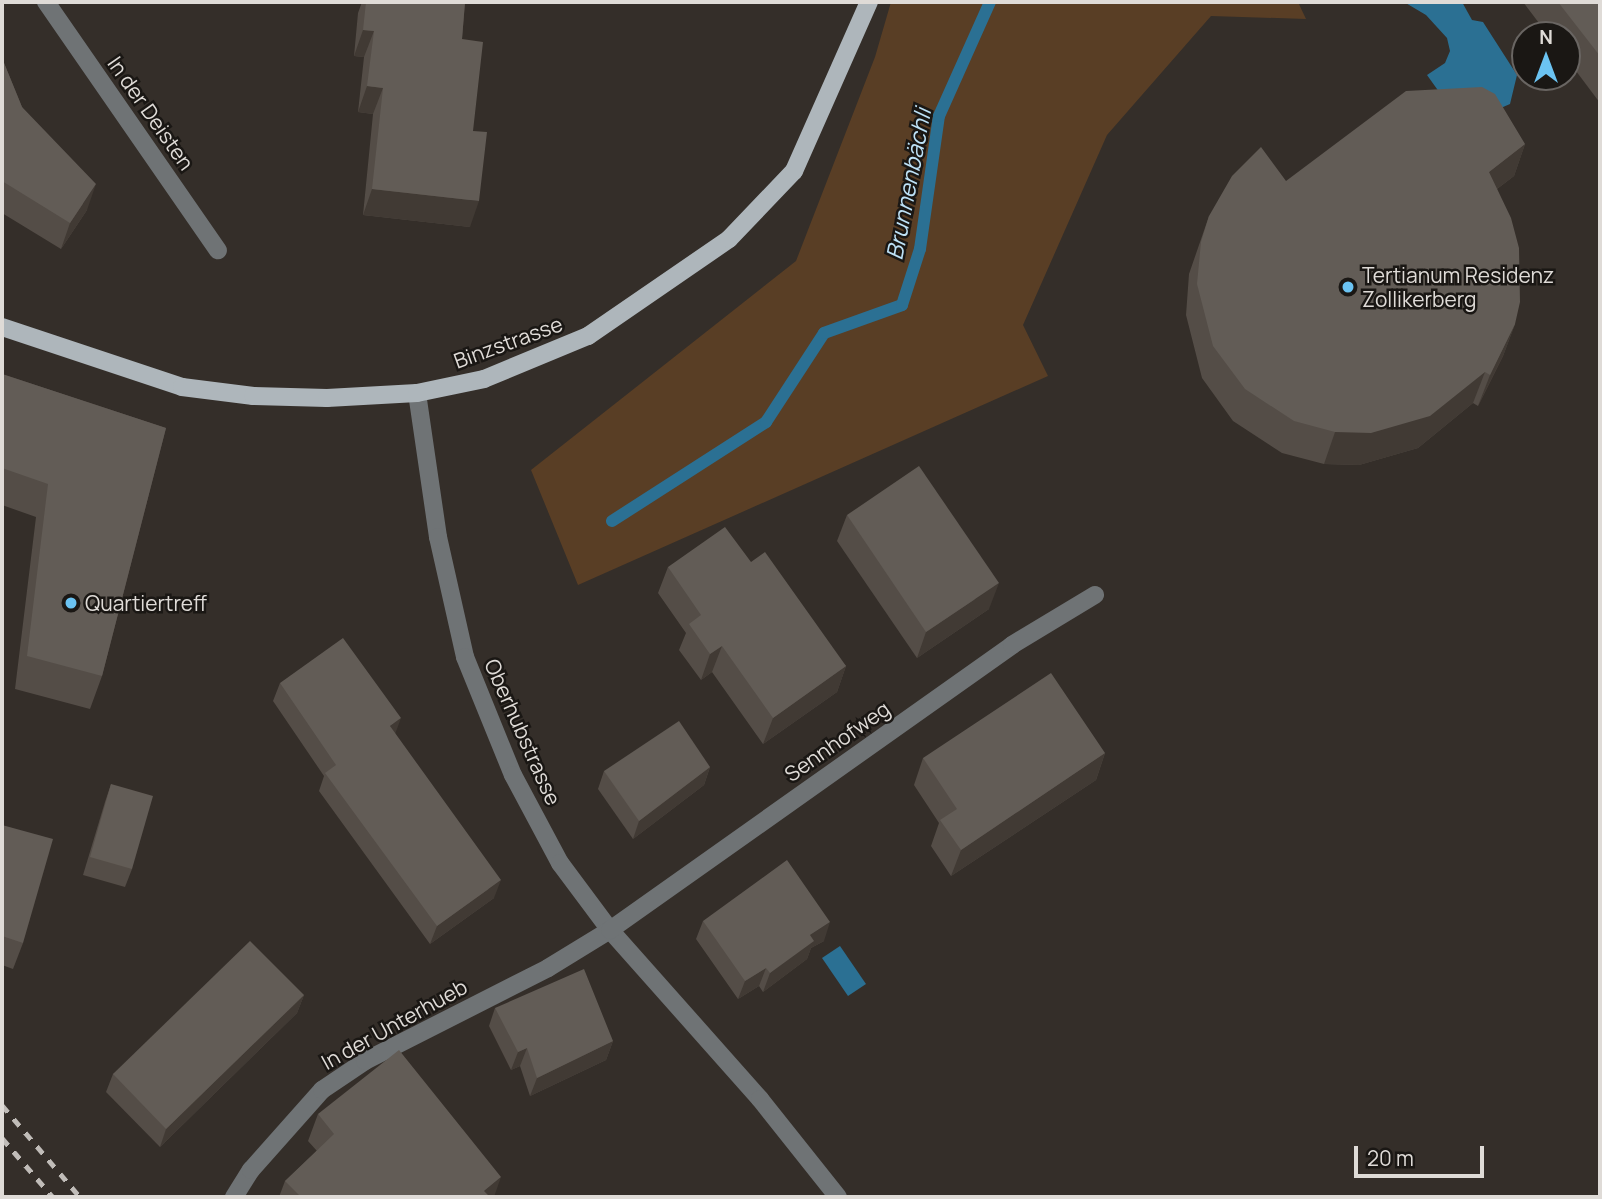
<!DOCTYPE html>
<html>
<head>
<meta charset="utf-8">
<style>
  body { margin:0 }
  #map { position:relative; width:1602px; height:1199px; overflow:hidden; background:#342e29; font-family:Manrope,sans-serif }
  div>[style] { position:absolute }
  [style*='--x'] { left:calc(var(--x)*1px); top:calc(var(--y)*1px); width:calc(var(--w)*1px); rotate:calc(var(--a)*1deg) }
  .green>* { inset:0; background:#593e25 }
  .water>* { inset:0; background:#2b7093 }
  .stream>* { height:12px; margin:-6px; padding:0 6px; transform-origin:6px; border-radius:6px; background:#2b7093 }
  .minor>* { height:18px; margin:-9px; padding:0 9px; transform-origin:9px; border-radius:9px; background:#6f7375 }
  .major>* { height:18px; margin:-9px; padding:0 9px; transform-origin:9px; border-radius:9px; background:#aeb6bb }
  .rail>* { height:5px; margin-top:-2.5px; transform-origin:0; background:repeating-linear-gradient(90deg,#c0bcb8 0 9px,transparent 0 18px) }
  .wall>* { inset:0; background:#544d47 }
  .shaded-wall>* { inset:0; background:#413a34 }
  .building>* { inset:0; background:#625c56 }
  .dots>* { width:19px; height:19px; translate:-50% -50%; box-sizing:border-box; border:4px solid #1a1714; border-radius:50% }
  span { translate:-50% -50%; white-space:nowrap; text-align:center; line-height:1.15; -webkit-text-stroke:5px #1a1714; paint-order:stroke }
  .street-label { font-size:21px; color:#dfdbd7 }
  .poi-label { font-size:21px; color:#dfdbd7 }
  .left { translate:0 -50%; text-align:left }
  .water-label { font-size:23px; color:#bee2f7; font-style:italic }
  .frame { position:absolute; inset:0; border:4px solid #dfdbd7; pointer-events:none }
  .north { position:absolute; left:1511px; top:21px; width:70px; height:70px; box-sizing:border-box; background:#1a1714; border:2px solid #696562; border-radius:50%; rotate:0deg; font-size:19px; font-weight:700; line-height:28px; text-align:center; color:#dfdbd7 }
  .north::after { content:''; display:block; margin:auto; width:24px; height:32px; background:#6bc3f2; clip-path:polygon(50% 0,100% 100%,50% 72%,0 100%) }
  .scale { position:absolute; left:1354px; top:1146px; width:130px; height:32px; box-sizing:border-box; border:4px solid #dfdbd7; border-top:0; padding-left:9px; font-size:21px; line-height:24px; white-space:nowrap; color:#dfdbd7; -webkit-text-stroke:5px #1a1714; paint-order:stroke }
</style>
</head>
<body>
<div id="map">
  <div class="green">
    <i style="clip-path:polygon(891px 2px,1298px 2px,1306px 19px,1211px 16px,1107px 135px,1023px 325px,1048px 376px,578px 585px,531px 470px,796px 261px,875px 57px)"></i>
  </div>
  <div class="water">
    <i style="clip-path:polygon(1404px 2px,1462px 2px,1472px 20px,1483px 22px,1517px 75px,1510px 104px,1487px 114px,1447px 103px,1427px 75px,1445px 63px,1450px 51px,1447px 38px,1426px 15px)"></i>
    <i style="clip-path:polygon(840px 946px,866px 984px,848px 996px,822px 958px)"></i>
  </div>
  <div class="stream">
    <i style="--x:612;--y:521;--w:183;--a:-32.7"></i>
    <i style="--x:766;--y:422;--w:106;--a:-56.9"></i>
    <i style="--x:824;--y:333;--w:83;--a:-19.7"></i>
    <i style="--x:902;--y:305;--w:59;--a:-72.2"></i>
    <i style="--x:920;--y:249;--w:134;--a:-81.9"></i>
    <i style="--x:939;--y:116;--w:125;--a:-65.9"></i>
  </div>
  <div class="minor">
    <i style="--x:46;--y:2;--w:302;--a:55.3"></i>
    <i style="--x:417;--y:393;--w:146;--a:81.7"></i>
    <i style="--x:438;--y:537;--w:123;--a:77.3"></i>
    <i style="--x:465;--y:657;--w:127;--a:67.9"></i>
    <i style="--x:513;--y:775;--w:100;--a:61.9"></i>
    <i style="--x:560;--y:863;--w:84;--a:53.3"></i>
    <i style="--x:610;--y:930;--w:226;--a:48.4"></i>
    <i style="--x:760;--y:1099;--w:125;--a:51.5"></i>
    <i style="--x:234;--y:1197;--w:32;--a:-58"></i>
    <i style="--x:251;--y:1170;--w:107;--a:-48.4"></i>
    <i style="--x:322;--y:1090;--w:52;--a:-34"></i>
    <i style="--x:365;--y:1061;--w:205;--a:-26.9"></i>
    <i style="--x:548;--y:968;--w:73;--a:-31.5"></i>
    <i style="--x:610;--y:930;--w:493;--a:-35.3"></i>
    <i style="--x:1012;--y:645;--w:97;--a:-31.1"></i>
  </div>
  <div class="major">
    <i style="--x:2;--y:327;--w:190;--a:18.4"></i>
    <i style="--x:182;--y:387;--w:72;--a:7.2"></i>
    <i style="--x:253;--y:396;--w:74;--a:1.5"></i>
    <i style="--x:327;--y:398;--w:90;--a:-3.2"></i>
    <i style="--x:417;--y:393;--w:68;--a:-11.8"></i>
    <i style="--x:484;--y:379;--w:113;--a:-22.5"></i>
    <i style="--x:588;--y:336;--w:171;--a:-34.5"></i>
    <i style="--x:729;--y:239;--w:94;--a:-46.3"></i>
    <i style="--x:794;--y:171;--w:185;--a:-66.1"></i>
  </div>
  <div class="rail">
    <i style="--x:2;--y:1105;--w:121;--a:49.7"></i>
    <i style="--x:2;--y:1138;--w:78;--a:49.2"></i>
  </div>
  <div class="wall">
    <i style="clip-path:polygon(362px 2px,465px 2px,462px 39px,473px 131px,470px 227px,363px 215px,373px 114px,358px 112px,364px 57px,354px 56px,358px 13px)"></i>
    <i style="clip-path:polygon(1523px 2px,1600px 2px,1600px 103px,1567px 59px,1567px 35px,1548px 35px)"></i>
    <i style="clip-path:polygon(2px 58px,22px 107px,87px 210px,61px 249px,2px 213px)"></i>
    <i style="clip-path:polygon(1525px 144px,1514px 176px,1497px 189px,1515px 324px,1503px 356px,1478px 406px,1473px 403px,1418px 448px,1359px 465px,1324px 464px,1282px 453px,1233px 421px,1202px 378px,1186px 315px,1189px 274px,1209px 216px)"></i>
    <i style="clip-path:polygon(2px 374px,166px 428px,102px 676px,90px 709px,15px 689px,36px 517px,2px 505px)"></i>
    <i style="clip-path:polygon(847px 515px,989px 609px,917px 658px,837px 541px)"></i>
    <i style="clip-path:polygon(751px 562px,846px 666px,837px 692px,763px 744px,712px 672px,701px 680px,679px 650px,686px 633px,658px 593px,668px 567px)"></i>
    <i style="clip-path:polygon(280px 683px,395px 734px,494px 898px,430px 944px,319px 791px,324px 776px,273px 701px)"></i>
    <i style="clip-path:polygon(1105px 753px,1096px 780px,951px 876px,931px 846px,939px 823px,914px 785px,923px 758px)"></i>
    <i style="clip-path:polygon(710px 767px,704px 785px,633px 839px,598px 789px,604px 771px)"></i>
    <i style="clip-path:polygon(111px 784px,132px 869px,125px 887px,83px 875px,105px 802px)"></i>
    <i style="clip-path:polygon(2px 825px,23px 943px,13px 969px,2px 965px)"></i>
    <i style="clip-path:polygon(703px 921px,824px 941px,811px 948px,807px 959px,763px 992px,759px 986px,738px 999px,696px 939px)"></i>
    <i style="clip-path:polygon(304px 995px,297px 1013px,160px 1147px,106px 1092px,113px 1074px)"></i>
    <i style="clip-path:polygon(495px 1008px,613px 1041px,606px 1060px,530px 1096px,520px 1066px,511px 1070px,489px 1026px)"></i>
    <i style="clip-path:polygon(318px 1114px,494px 1197px,279px 1197px,285px 1181px,317px 1151px,308px 1141px)"></i>
  </div>
  <div class="shaded-wall">
    <i style="clip-path:polygon(363px 30px,374px 31px,364px 57px,354px 56px)"></i>
    <i style="clip-path:polygon(367px 86px,383px 88px,373px 114px,358px 112px)"></i>
    <i style="clip-path:polygon(1525px 144px,1514px 176px,1477px 204px,1489px 172px)"></i>
    <i style="clip-path:polygon(96px 184px,87px 210px,61px 249px,70px 223px)"></i>
    <i style="clip-path:polygon(372px 189px,479px 201px,470px 227px,363px 215px)"></i>
    <i style="clip-path:polygon(1515px 324px,1503px 356px,1478px 406px,1490px 375px)"></i>
    <i style="clip-path:polygon(1485px 372px,1473px 403px,1418px 448px,1359px 465px,1324px 464px,1335px 432px)"></i>
    <i style="clip-path:polygon(999px 583px,989px 609px,917px 658px,926px 632px)"></i>
    <i style="clip-path:polygon(722px 646px,712px 672px,701px 680px,710px 654px)"></i>
    <i style="clip-path:polygon(846px 666px,837px 692px,763px 744px,773px 718px)"></i>
    <i style="clip-path:polygon(401px 718px,394px 737px,390px 726px)"></i>
    <i style="clip-path:polygon(1105px 753px,1096px 780px,951px 876px,961px 850px)"></i>
    <i style="clip-path:polygon(710px 767px,704px 785px,633px 839px,639px 821px)"></i>
    <i style="clip-path:polygon(501px 880px,494px 898px,430px 944px,437px 926px)"></i>
    <i style="clip-path:polygon(830px 922px,824px 941px,811px 948px,807px 959px,763px 992px,770px 973px,810px 935px)"></i>
    <i style="clip-path:polygon(766px 968px,759px 986px,738px 999px,745px 981px)"></i>
    <i style="clip-path:polygon(304px 995px,297px 1013px,160px 1147px,166px 1129px)"></i>
    <i style="clip-path:polygon(613px 1041px,606px 1060px,530px 1096px,537px 1078px)"></i>
    <i style="clip-path:polygon(527px 1048px,520px 1066px,511px 1070px,518px 1052px)"></i>
    <i style="clip-path:polygon(501px 1177px,494px 1197px,482px 1197px,484px 1191px)"></i>
  </div>
  <div class="building">
    <i style="clip-path:polygon(366px 2px,465px 2px,462px 39px,483px 42px,473px 131px,487px 132px,479px 201px,372px 189px,383px 88px,367px 86px,374px 31px,363px 30px)"></i>
    <i style="clip-path:polygon(1558px 2px,1600px 2px,1600px 56px)"></i>
    <i style="clip-path:polygon(2px 58px,22px 107px,96px 184px,70px 223px,2px 181px)"></i>
    <i style="clip-path:polygon(1482px 87px,1495px 94px,1525px 144px,1489px 172px,1511px 218px,1519px 248px,1520px 302px,1515px 324px,1490px 375px,1485px 372px,1430px 416px,1371px 433px,1335px 432px,1294px 421px,1245px 389px,1213px 346px,1197px 284px,1201px 242px,1209px 216px,1232px 176px,1261px 147px,1286px 181px,1406px 91px)"></i>
    <i style="clip-path:polygon(2px 374px,166px 428px,102px 676px,27px 656px,48px 484px,2px 468px)"></i>
    <i style="clip-path:polygon(919px 466px,999px 583px,926px 632px,847px 515px)"></i>
    <i style="clip-path:polygon(725px 527px,751px 562px,765px 552px,846px 666px,773px 718px,722px 646px,710px 654px,689px 624px,701px 615px,668px 567px)"></i>
    <i style="clip-path:polygon(343px 638px,401px 718px,390px 726px,501px 880px,437px 926px,325px 773px,336px 765px,280px 683px)"></i>
    <i style="clip-path:polygon(1051px 673px,1105px 753px,961px 850px,940px 820px,957px 809px,923px 758px)"></i>
    <i style="clip-path:polygon(679px 721px,710px 767px,639px 821px,604px 771px)"></i>
    <i style="clip-path:polygon(111px 784px,153px 796px,132px 869px,90px 857px)"></i>
    <i style="clip-path:polygon(2px 825px,53px 839px,23px 943px,2px 936px)"></i>
    <i style="clip-path:polygon(787px 860px,830px 922px,810px 935px,814px 941px,770px 973px,766px 968px,745px 981px,703px 921px)"></i>
    <i style="clip-path:polygon(250px 941px,304px 995px,166px 1129px,113px 1074px)"></i>
    <i style="clip-path:polygon(584px 969px,613px 1041px,537px 1078px,527px 1048px,518px 1052px,495px 1008px)"></i>
    <i style="clip-path:polygon(399px 1050px,501px 1177px,484px 1191px,490px 1197px,301px 1197px,285px 1181px,334px 1134px,318px 1114px)"></i>
  </div>
  <div class="dots">
    <i style="left:1348px;top:287px;background:#6bc3f2"></i>
    <i style="left:71px;top:603px;background:#6bc3f2"></i>
  </div>
  <div class="street-label">
    <span style="left:151px;top:113px;rotate:55deg">In der Deisten</span>
    <span style="left:508px;top:342px;rotate:-20deg">Binzstrasse</span>
    <span style="left:523px;top:732px;rotate:66deg">Oberhubstrasse</span>
    <span style="left:837px;top:741px;rotate:-35deg">Sennhofweg</span>
    <span style="left:394px;top:1024px;rotate:-29deg">In der Unterhueb</span>
  </div>
  <div class="poi-label">
    <span class="left" style="left:1362px;top:287px">Tertianum Residenz<br>Zollikerberg</span>
    <span class="left" style="left:85px;top:603px">Quartiertreff</span>
  </div>
  <div class="water-label">
    <span style="left:908px;top:184px;rotate:-79deg">Brunnenbächli</span>
  </div>
  <div class="frame"></div>
  <div class="north">N</div>
  <div class="scale">20 m</div>
</div>
</body>
</html>
